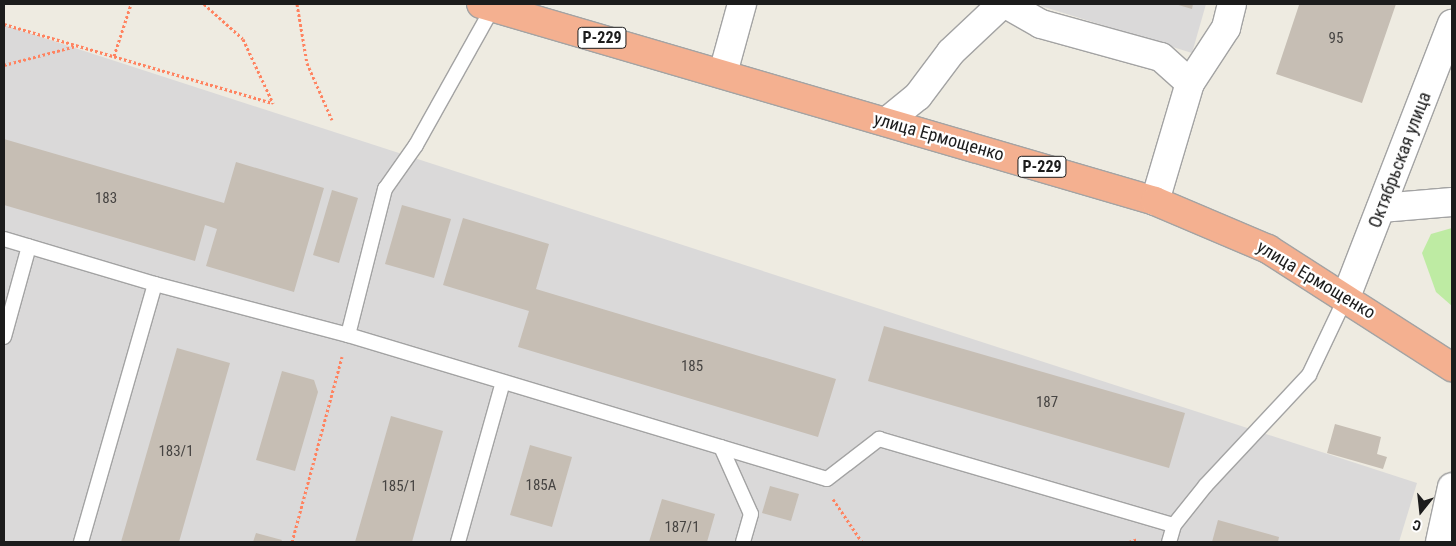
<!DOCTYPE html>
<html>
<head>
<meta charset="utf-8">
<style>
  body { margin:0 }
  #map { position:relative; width:1456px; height:546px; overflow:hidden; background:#eeebe1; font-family:"Roboto Condensed",sans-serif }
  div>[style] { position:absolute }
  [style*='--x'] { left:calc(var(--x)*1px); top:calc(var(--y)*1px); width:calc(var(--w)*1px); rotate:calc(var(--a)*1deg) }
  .residential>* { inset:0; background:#dad9d9 }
  .grass>* { inset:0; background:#beeba3 }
  .building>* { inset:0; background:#c6beb4 }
  .path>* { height:3px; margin-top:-1.5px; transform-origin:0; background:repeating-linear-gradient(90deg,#ff8360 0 2.5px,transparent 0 5px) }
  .roads { filter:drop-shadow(1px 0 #a3a3a3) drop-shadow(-1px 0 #a3a3a3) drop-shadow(0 1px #a3a3a3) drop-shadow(0 -1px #a3a3a3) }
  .service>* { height:14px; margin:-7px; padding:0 7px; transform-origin:7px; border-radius:7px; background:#fff }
  .minor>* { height:28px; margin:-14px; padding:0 14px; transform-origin:14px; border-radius:14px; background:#fff }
  .tertiary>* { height:28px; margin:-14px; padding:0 14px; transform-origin:14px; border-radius:14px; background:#fff }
  .trunk>* { height:28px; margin:-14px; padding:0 14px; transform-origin:14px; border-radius:14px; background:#f4b090 }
  span { translate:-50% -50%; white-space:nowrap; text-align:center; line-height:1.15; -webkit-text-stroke:4.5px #fff; paint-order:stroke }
  .number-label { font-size:15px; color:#464442 }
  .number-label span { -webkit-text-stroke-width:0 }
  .shield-label span { padding:1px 4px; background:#fff; border:1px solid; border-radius:4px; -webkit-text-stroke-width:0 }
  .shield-label { font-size:16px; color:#1c1c1c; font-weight:700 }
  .street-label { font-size:18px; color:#1c1c1c }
  .frame { position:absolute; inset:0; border:5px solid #1c1c1c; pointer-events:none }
  .north { position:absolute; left:1396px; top:486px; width:50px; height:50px; -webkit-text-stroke:4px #fff; paint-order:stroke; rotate:196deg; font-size:14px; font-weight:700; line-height:20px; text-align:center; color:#1c1c1c }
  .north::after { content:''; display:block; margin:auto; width:18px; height:22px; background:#1c1c1c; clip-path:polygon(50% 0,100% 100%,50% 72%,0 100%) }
</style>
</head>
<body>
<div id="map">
  <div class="residential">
    <i style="clip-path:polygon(1042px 4px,1206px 4px,1192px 53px,1041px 6px)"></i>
    <i style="clip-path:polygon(4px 25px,1417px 483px,1399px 542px,4px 542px)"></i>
  </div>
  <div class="grass">
    <i style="clip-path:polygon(1452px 228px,1452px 306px,1436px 292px,1422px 253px,1431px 234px)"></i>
  </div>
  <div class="building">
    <i style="clip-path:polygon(1175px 4px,1193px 4px,1192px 9px)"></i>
    <i style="clip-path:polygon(1296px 4px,1396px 4px,1362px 103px,1276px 74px,1299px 5px)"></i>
    <i style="clip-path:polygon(4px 139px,224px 203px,236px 162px,324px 188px,294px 292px,206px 266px,217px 229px,205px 225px,195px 261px,4px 205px)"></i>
    <i style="clip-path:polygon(332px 190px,358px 198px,339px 263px,313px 255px)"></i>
    <i style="clip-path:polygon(402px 205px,451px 219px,434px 278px,385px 264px)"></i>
    <i style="clip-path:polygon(463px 218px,549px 244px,536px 289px,836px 379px,818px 437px,518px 347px,529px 311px,443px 285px)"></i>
    <i style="clip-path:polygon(884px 326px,1185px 413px,1169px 468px,868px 381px)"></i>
    <i style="clip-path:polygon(177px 348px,230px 363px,179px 542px,121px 542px)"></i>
    <i style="clip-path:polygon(282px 371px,314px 380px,318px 392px,295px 471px,256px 460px)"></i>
    <i style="clip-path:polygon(391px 416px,443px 431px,412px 542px,355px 542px)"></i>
    <i style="clip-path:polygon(1335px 424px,1381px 437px,1377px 454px,1387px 457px,1383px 469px,1327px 453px)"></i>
    <i style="clip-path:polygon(530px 445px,572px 457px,552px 527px,510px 515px)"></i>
    <i style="clip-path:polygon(770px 486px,799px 494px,791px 521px,762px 513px)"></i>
    <i style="clip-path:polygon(662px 499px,715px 514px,707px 542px,649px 542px)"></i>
    <i style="clip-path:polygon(1218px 520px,1279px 537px,1278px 542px,1212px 542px)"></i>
    <i style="clip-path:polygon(256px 533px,282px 540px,281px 542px,253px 542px)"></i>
  </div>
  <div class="path">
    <i style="--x:204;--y:4;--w:52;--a:41.9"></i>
    <i style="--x:243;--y:39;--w:71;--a:64.9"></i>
    <i style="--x:297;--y:4;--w:60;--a:80.4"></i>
    <i style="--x:307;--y:63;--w:62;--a:66.3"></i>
    <i style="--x:4;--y:24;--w:280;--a:16.4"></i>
    <i style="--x:114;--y:56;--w:55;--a:-71.9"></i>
    <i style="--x:4;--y:65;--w:74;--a:-14.8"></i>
    <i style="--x:833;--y:499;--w:52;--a:56"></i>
    <i style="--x:292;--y:542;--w:192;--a:-74.9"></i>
    <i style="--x:1129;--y:542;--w:9;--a:-18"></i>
  </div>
  <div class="roads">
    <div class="service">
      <i style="--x:4;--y:239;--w:158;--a:16.6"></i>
      <i style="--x:155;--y:284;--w:200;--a:14.8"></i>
      <i style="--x:348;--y:335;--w:500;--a:16.73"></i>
      <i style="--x:827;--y:479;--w:66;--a:-37.6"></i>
      <i style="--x:879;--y:439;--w:307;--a:16.3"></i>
      <i style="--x:1174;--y:525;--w:18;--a:106"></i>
      <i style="--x:348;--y:335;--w:151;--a:-75.8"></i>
      <i style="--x:385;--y:189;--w:54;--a:-54.8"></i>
      <i style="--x:416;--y:145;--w:158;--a:-60.8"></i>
      <i style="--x:4;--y:337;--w:94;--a:-74.6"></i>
      <i style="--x:721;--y:447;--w:73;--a:65.9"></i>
      <i style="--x:751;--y:514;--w:29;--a:106"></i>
      <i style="--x:1174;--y:525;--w:51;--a:-51.3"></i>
      <i style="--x:1206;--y:485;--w:151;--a:-46.9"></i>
      <i style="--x:1309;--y:375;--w:86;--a:-64.6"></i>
      <i style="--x:81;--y:542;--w:268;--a:-74"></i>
      <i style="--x:458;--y:542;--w:166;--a:-74.3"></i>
    </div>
    <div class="minor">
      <i style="--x:1006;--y:4;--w:40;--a:29.7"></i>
      <i style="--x:1041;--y:24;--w:124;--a:15.4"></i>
      <i style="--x:1161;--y:57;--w:39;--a:42"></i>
      <i style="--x:723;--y:73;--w:72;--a:-74.6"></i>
      <i style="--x:886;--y:122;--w:41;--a:-39.1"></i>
      <i style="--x:918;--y:96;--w:55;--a:-53.1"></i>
      <i style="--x:951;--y:52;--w:70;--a:-43.3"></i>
      <i style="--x:1155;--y:201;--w:123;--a:-73.5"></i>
      <i style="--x:1190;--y:83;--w:66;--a:-56.8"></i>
      <i style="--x:1226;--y:28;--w:25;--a:-76"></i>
      <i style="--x:1381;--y:208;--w:71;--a:-4.8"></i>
    </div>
    <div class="tertiary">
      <i style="--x:1346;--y:297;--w:293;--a:-68.8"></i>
      <i style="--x:1440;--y:542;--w:56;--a:-77.7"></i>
    </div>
    <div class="trunk">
      <i style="--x:481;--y:4;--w:702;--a:16.29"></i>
      <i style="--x:1155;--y:201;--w:123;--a:23"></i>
      <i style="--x:1268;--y:249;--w:219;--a:32.7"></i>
    </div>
  </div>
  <div class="number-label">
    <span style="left:1336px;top:39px">95</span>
    <span style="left:106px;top:199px">183</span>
    <span style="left:692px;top:367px">185</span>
    <span style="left:1047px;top:403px">187</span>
    <span style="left:176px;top:452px">183/1</span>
    <span style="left:541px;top:486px">185А</span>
    <span style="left:399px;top:487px">185/1</span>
    <span style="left:682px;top:528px">187/1</span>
  </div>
  <div class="shield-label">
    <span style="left:602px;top:38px">Р-229</span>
    <span style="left:1042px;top:167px">Р-229</span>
  </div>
  <div class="street-label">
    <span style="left:939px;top:137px;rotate:16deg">улица Ермощенко</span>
    <span style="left:1400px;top:160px;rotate:-69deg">Октябрьская улица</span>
    <span style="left:1316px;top:280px;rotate:31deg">улица Ермощенко</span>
  </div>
  <div class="frame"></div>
  <div class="north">С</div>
</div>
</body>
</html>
